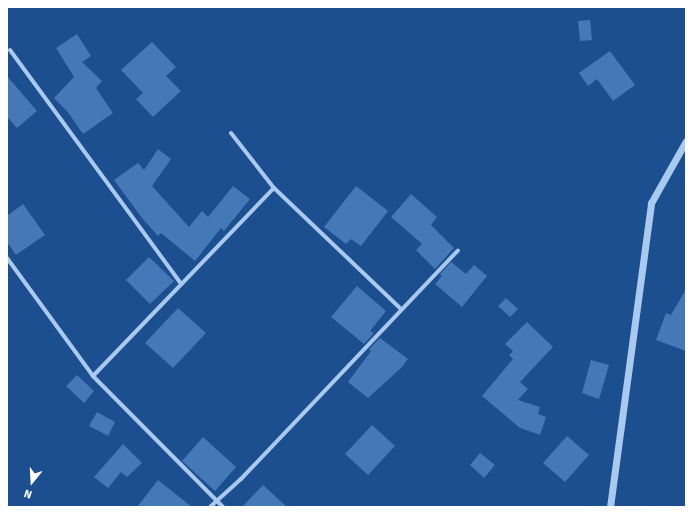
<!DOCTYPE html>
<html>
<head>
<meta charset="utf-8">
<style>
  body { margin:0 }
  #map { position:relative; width:693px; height:514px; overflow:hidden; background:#1b4f8f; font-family:Signika,sans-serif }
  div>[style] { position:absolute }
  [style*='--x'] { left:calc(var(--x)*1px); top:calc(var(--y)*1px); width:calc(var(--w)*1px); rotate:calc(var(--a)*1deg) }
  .building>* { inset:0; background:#4478b7 }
  .minor>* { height:4px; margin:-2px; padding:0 2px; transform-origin:2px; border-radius:2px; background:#a9c9ee }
  .tertiary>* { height:7px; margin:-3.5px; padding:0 3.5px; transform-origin:3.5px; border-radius:3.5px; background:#a9c9ee }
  span { translate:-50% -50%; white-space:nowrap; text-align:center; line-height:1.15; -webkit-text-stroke:3px #1b4f8f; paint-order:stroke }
  .frame { position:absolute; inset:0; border:8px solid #fff; pointer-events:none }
  .north { position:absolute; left:12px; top:462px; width:40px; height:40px; -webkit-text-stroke:3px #1b4f8f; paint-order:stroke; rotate:198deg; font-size:11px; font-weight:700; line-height:16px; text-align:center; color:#fff }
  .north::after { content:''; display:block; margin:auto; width:14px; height:18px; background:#fff; clip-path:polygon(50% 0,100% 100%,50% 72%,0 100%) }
</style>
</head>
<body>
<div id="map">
  <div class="building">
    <i style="clip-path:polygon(590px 20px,592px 40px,580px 41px,578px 21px)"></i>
    <i style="clip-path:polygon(77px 34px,91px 56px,82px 62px,102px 81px,96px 88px,113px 113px,83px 134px,67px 111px,54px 98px,74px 77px,56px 48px)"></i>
    <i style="clip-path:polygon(152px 42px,176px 67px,166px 76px,181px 91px,153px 117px,136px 99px,143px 93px,121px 70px)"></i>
    <i style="clip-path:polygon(610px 51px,635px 85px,613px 101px,597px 79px,588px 86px,579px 73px)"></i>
    <i style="clip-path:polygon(7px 76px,37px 111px,17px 128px,7px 117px)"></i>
    <i style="clip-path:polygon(158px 149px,171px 159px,152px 186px,189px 227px,202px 211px,208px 217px,233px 186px,250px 199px,224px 231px,221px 228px,195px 261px,161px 233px,158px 236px,142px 218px,114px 180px,138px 163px,144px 170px)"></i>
    <i style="clip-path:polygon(356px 186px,388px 211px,361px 246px,351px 239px,346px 244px,324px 227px)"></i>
    <i style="clip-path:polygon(411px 194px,437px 217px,431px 225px,454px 248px,435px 269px,416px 250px,422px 244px,391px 217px)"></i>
    <i style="clip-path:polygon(23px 204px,45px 235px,16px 255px,7px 242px,7px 216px)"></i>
    <i style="clip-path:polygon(149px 257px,174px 281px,150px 304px,126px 280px)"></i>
    <i style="clip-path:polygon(451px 262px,466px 274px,474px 265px,487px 276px,462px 307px,435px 284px,442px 276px,440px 274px)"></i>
    <i style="clip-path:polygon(357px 286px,386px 311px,370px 331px,374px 333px,364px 344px,331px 317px)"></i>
    <i style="clip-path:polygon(686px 289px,686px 351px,656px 340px,666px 313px,671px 315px)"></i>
    <i style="clip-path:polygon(506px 298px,518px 309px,510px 317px,498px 306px)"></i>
    <i style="clip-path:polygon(178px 308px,206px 333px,173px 368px,145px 343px)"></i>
    <i style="clip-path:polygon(527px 322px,553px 347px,520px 382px,528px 389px,518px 400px,540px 407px,538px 414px,546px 417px,540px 435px,520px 428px,482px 396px,513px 359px,509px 355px,513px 351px,505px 344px)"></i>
    <i style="clip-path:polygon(380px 338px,408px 359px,402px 367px,368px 398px,348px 382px,371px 351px,369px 349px)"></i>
    <i style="clip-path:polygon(591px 360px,609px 365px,599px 399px,582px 393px)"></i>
    <i style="clip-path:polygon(77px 375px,94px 391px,84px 403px,66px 386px)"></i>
    <i style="clip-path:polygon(97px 412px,115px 422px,108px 436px,89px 426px)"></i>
    <i style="clip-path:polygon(372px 425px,395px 446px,368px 475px,345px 454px)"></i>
    <i style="clip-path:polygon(567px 436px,589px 455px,565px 482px,543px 463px)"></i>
    <i style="clip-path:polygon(203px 437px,236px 467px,215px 491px,182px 461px)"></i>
    <i style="clip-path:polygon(123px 444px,142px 463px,127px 477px,121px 472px,108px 488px,94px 477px)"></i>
    <i style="clip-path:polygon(480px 453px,495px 465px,484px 478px,470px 465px)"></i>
    <i style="clip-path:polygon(158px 480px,192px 507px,137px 507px)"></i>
    <i style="clip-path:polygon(263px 485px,287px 507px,242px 507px)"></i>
  </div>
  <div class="minor">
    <i style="--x:10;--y:50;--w:290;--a:53.8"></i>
    <i style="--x:231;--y:133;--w:70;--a:52"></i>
    <i style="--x:274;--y:188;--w:175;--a:43.6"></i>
    <i style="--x:7;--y:258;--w:146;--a:53.9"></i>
    <i style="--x:210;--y:507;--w:42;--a:-42.1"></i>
    <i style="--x:241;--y:479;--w:315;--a:-46.5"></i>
    <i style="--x:223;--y:507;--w:185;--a:-134.8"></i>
    <i style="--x:93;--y:376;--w:261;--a:-46.1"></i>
  </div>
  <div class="tertiary">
    <i style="--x:610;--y:507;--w:307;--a:-82.3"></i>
    <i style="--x:651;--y:203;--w:71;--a:-60.6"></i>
  </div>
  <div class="frame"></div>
  <div class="north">N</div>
</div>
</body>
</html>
